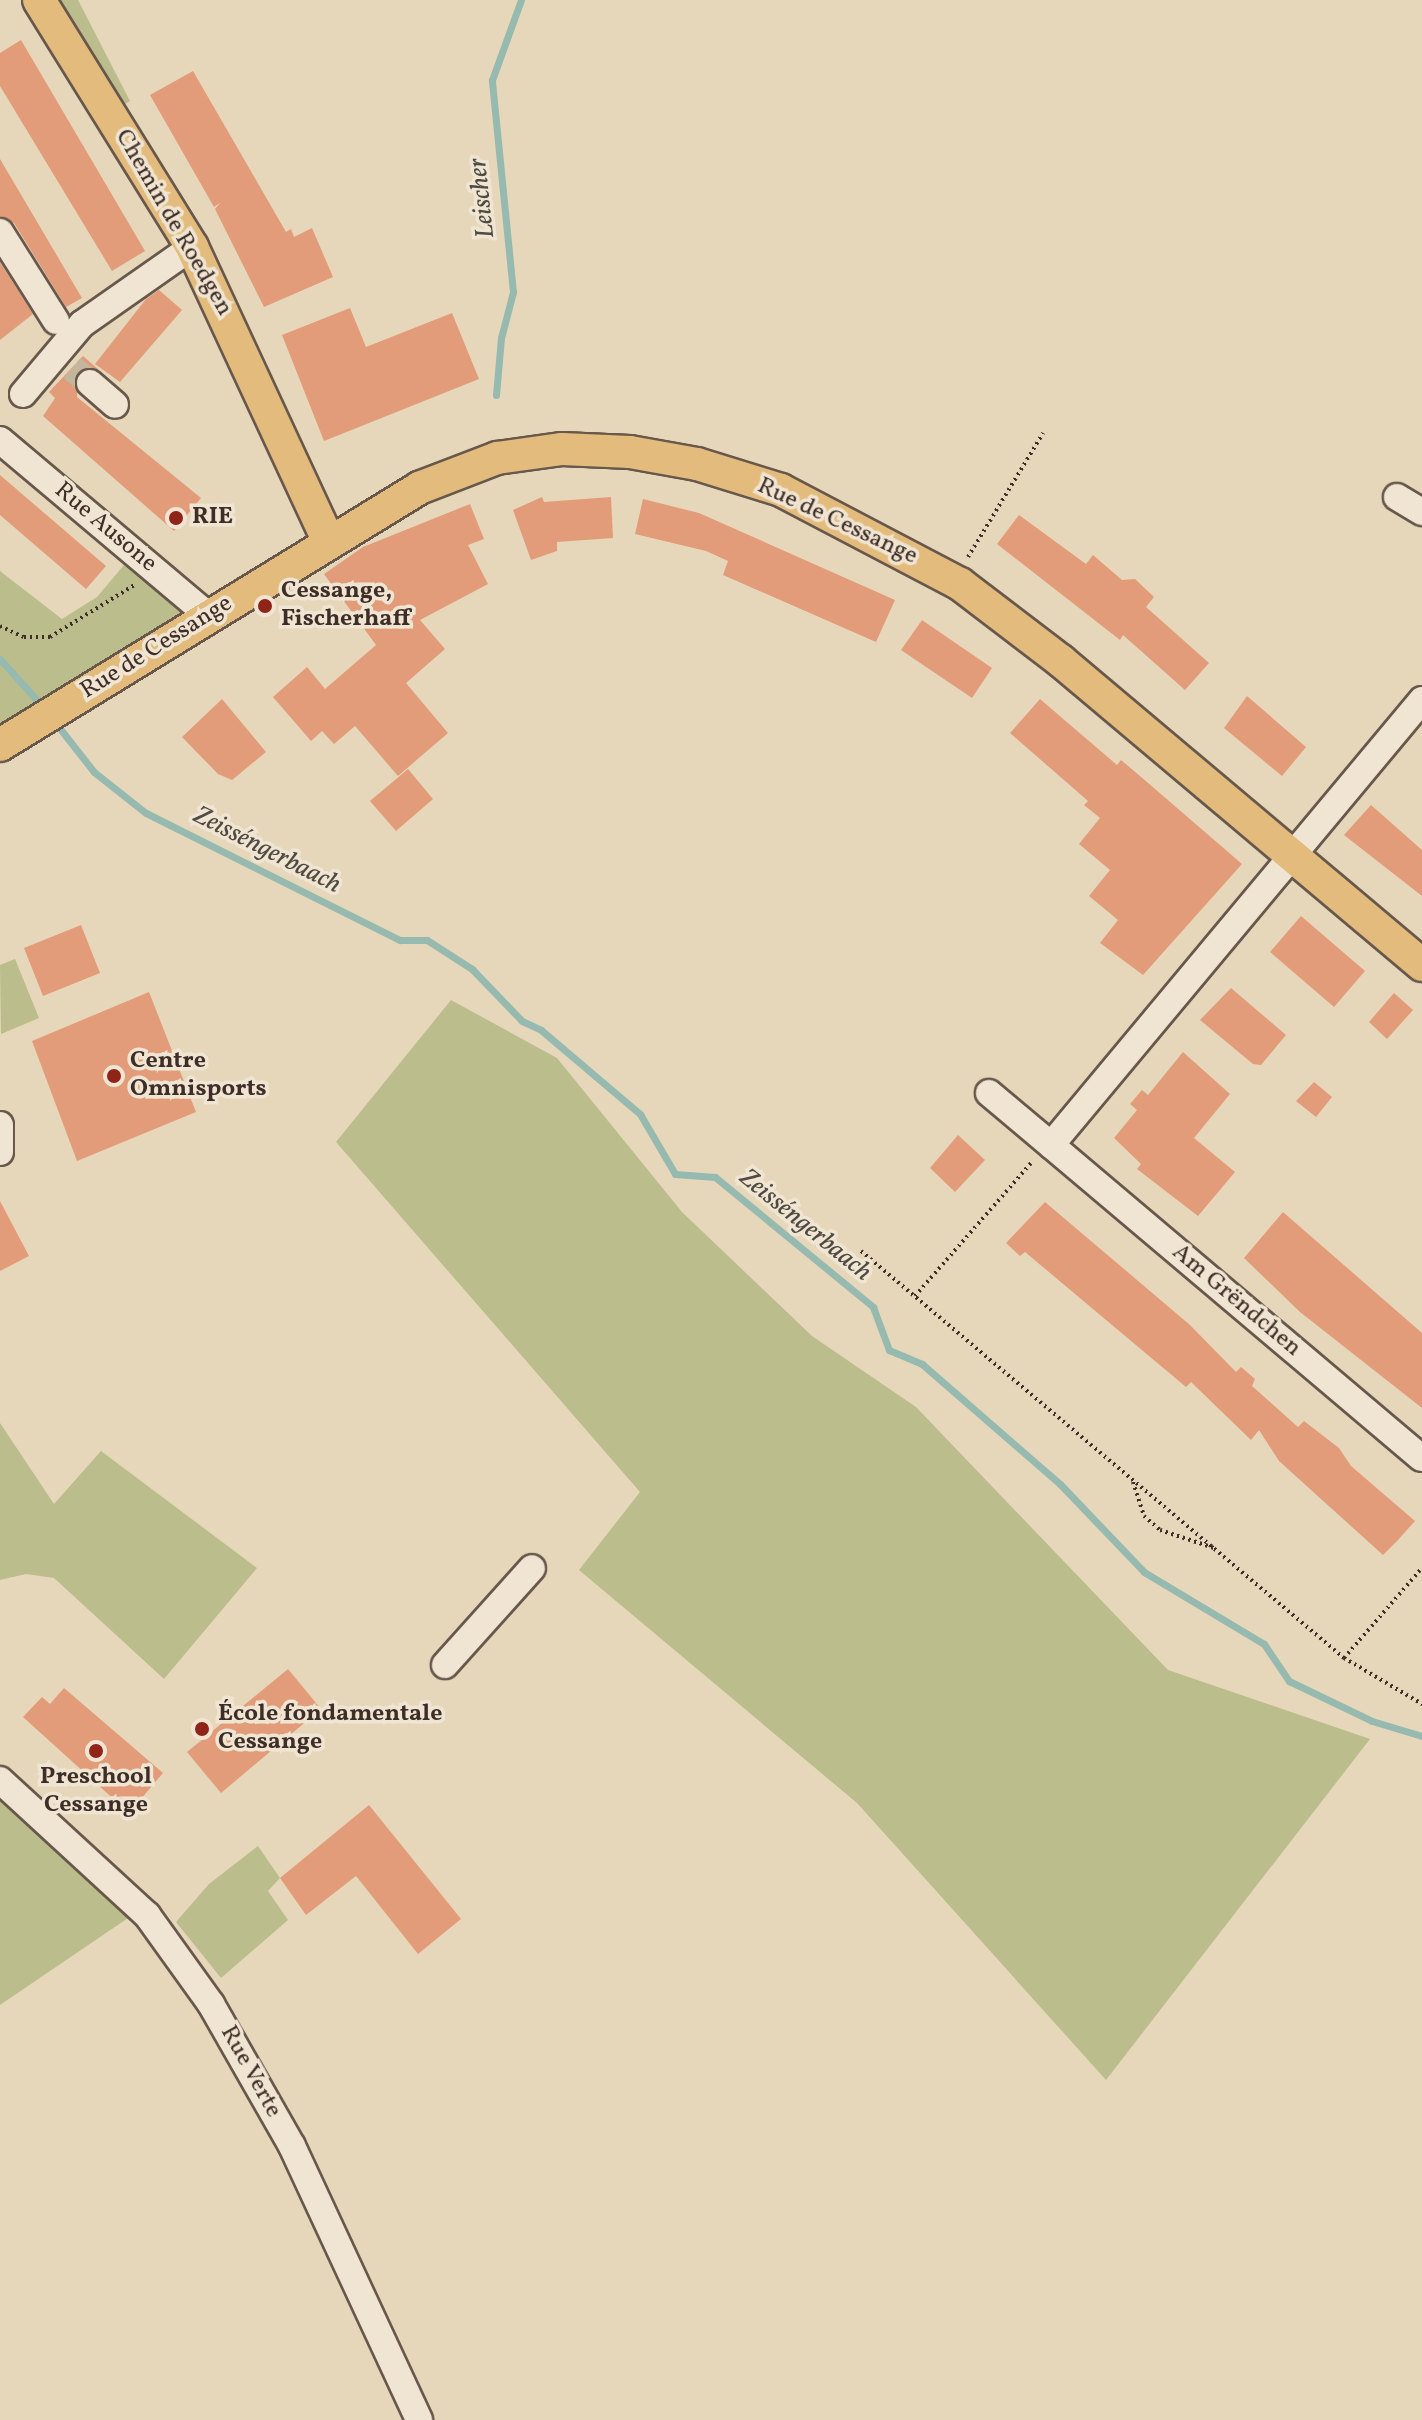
<!DOCTYPE html>
<html>
<head>
<meta charset="utf-8">
<style>
  body { margin:0 }
  #map { position:relative; width:1422px; height:2420px; overflow:hidden; background:#e6d7ba; font-family:Vollkorn,serif }
  div>[style] { position:absolute }
  [style*='--x'] { left:calc(var(--x)*1px); top:calc(var(--y)*1px); width:calc(var(--w)*1px); rotate:calc(var(--a)*1deg) }
  .green>* { inset:0; background:#bbbd8c }
  .stream>* { height:7px; margin:-3.5px; padding:0 3.5px; transform-origin:3.5px; border-radius:3.5px; background:#96baaf }
  .building>* { inset:0; background:#e29c7a }
  .minor-tunnel>* { height:26px; margin-top:-13px; transform-origin:0; background:repeating-linear-gradient(90deg,#c4b59d 0 26px,transparent 0 39px) }
  .path>* { height:4px; margin-top:-2px; transform-origin:0; background:repeating-linear-gradient(90deg,#3e2e27 0 2px,transparent 0 6px) }
  .roads { filter:drop-shadow(2px 0 #68584c) drop-shadow(-2px 0 #68584c) drop-shadow(0 2px #68584c) drop-shadow(0 -2px #68584c) }
  .minor>* { height:26px; margin:-13px; padding:0 13px; transform-origin:13px; border-radius:13px; background:#efe5d2 }
  .major>* { height:32px; margin:-16px; padding:0 16px; transform-origin:16px; border-radius:16px; background:#e3bc7d }
  .dots>* { width:22px; height:22px; translate:-50% -50%; box-sizing:border-box; border:4px solid #efe5d2; border-radius:50% }
  span { translate:-50% -50%; white-space:nowrap; text-align:center; line-height:1.15; -webkit-text-stroke:7px #efe5d2; paint-order:stroke }
  .street-label { font-size:24px; color:#3e2e27 }
  .poi-label { font-size:24px; color:#3e2e27; font-weight:700 }
  .left { translate:0 -50%; text-align:left }
  .water-label { font-size:26px; color:#504a42; font-style:italic }
</style>
</head>
<body>
<div id="map">
  <div class="green">
    <i style="clip-path:polygon(53px 0,78px 0,130px 101px,119px 108px)"></i>
    <i style="clip-path:polygon(135px 552px,209px 616px,0 745px,0 571px,62px 619px,97px 597px)"></i>
    <i style="clip-path:polygon(15px 959px,39px 1018px,1px 1034px,0 965px)"></i>
    <i style="clip-path:polygon(451px 1000px,557px 1058px,682px 1212px,812px 1336px,916px 1407px,1168px 1670px,1370px 1739px,1106px 2080px,857px 1803px,579px 1570px,640px 1492px,336px 1142px)"></i>
    <i style="clip-path:polygon(0 1423px,54px 1504px,101px 1451px,257px 1568px,164px 1679px,54px 1578px,26px 1574px,0 1580px)"></i>
    <i style="clip-path:polygon(0 1798px,131px 1916px,0 2005px)"></i>
    <i style="clip-path:polygon(258px 1846px,280px 1878px,268px 1891px,288px 1920px,221px 1978px,176px 1922px,209px 1884px)"></i>
  </div>
  <div class="stream">
    <i style="--x:496;--y:395;--w:57;--a:-85"></i>
    <i style="--x:501;--y:338;--w:48;--a:-75.4"></i>
    <i style="--x:513;--y:292;--w:213;--a:-95.7"></i>
    <i style="--x:492;--y:80;--w:85;--a:-70.1"></i>
    <i style="--x:0;--y:659;--w:66;--a:48.1"></i>
    <i style="--x:54;--y:721;--w:65;--a:51.9"></i>
    <i style="--x:94;--y:772;--w:66;--a:38.3"></i>
    <i style="--x:146;--y:813;--w:284;--a:26.6"></i>
    <i style="--x:400;--y:940;--w:27;--a:0"></i>
    <i style="--x:427;--y:940;--w:54;--a:32.8"></i>
    <i style="--x:472;--y:969;--w:72;--a:46.1"></i>
    <i style="--x:522;--y:1021;--w:21;--a:25"></i>
    <i style="--x:541;--y:1030;--w:130;--a:40.3"></i>
    <i style="--x:640;--y:1114;--w:69;--a:59.7"></i>
    <i style="--x:675;--y:1174;--w:40;--a:4.3"></i>
    <i style="--x:715;--y:1177;--w:205;--a:39.4"></i>
    <i style="--x:873;--y:1307;--w:46;--a:69.6"></i>
    <i style="--x:889;--y:1350;--w:36;--a:23"></i>
    <i style="--x:922;--y:1364;--w:183;--a:41"></i>
    <i style="--x:1060;--y:1484;--w:122;--a:46.3"></i>
    <i style="--x:1144;--y:1572;--w:140;--a:31"></i>
    <i style="--x:1264;--y:1644;--w:45;--a:56"></i>
    <i style="--x:1289;--y:1681;--w:92;--a:25.7"></i>
    <i style="--x:1372;--y:1721;--w:52;--a:16.7"></i>
  </div>
  <div class="building">
    <i style="clip-path:polygon(21px 40px,145px 251px,112px 271px,0 86px,0 53px)"></i>
    <i style="clip-path:polygon(193px 71px,286px 232px,291px 229px,294px 237px,312px 228px,333px 277px,264px 307px,215px 209px,220px 203px,214px 207px,150px 95px)"></i>
    <i style="clip-path:polygon(0 159px,82px 298px,66px 307px,14px 223px,0 216px)"></i>
    <i style="clip-path:polygon(0 262px,33px 314px,0 340px)"></i>
    <i style="clip-path:polygon(159px 290px,182px 310px,120px 382px,95px 364px,146px 299px)"></i>
    <i style="clip-path:polygon(350px 308px,366px 347px,452px 313px,479px 379px,324px 441px,282px 335px)"></i>
    <i style="clip-path:polygon(83px 356px,99px 370px,86px 368px,78px 373px,77px 397px,201px 498px,174px 531px,43px 416px,55px 398px,49px 392px)"></i>
    <i style="clip-path:polygon(0 475px,106px 566px,86px 589px,0 515px)"></i>
    <i style="clip-path:polygon(542px 497px,544px 502px,611px 497px,613px 538px,557px 542px,557px 551px,531px 560px,513px 510px)"></i>
    <i style="clip-path:polygon(643px 499px,699px 513px,895px 600px,876px 642px,723px 575px,728px 561px,706px 551px,635px 534px)"></i>
    <i style="clip-path:polygon(470px 504px,484px 539px,468px 545px,488px 584px,420px 620px,445px 649px,406px 683px,448px 733px,398px 776px,355px 726px,334px 744px,322px 731px,311px 741px,273px 697px,307px 667px,325px 689px,376px 645px,324px 574px,363px 547px)"></i>
    <i style="clip-path:polygon(1019px 515px,1086px 564px,1093px 555px,1122px 580px,1135px 579px,1154px 597px,1146px 607px,1209px 663px,1185px 690px,1123px 635px,1120px 640px,997px 544px)"></i>
    <i style="clip-path:polygon(922px 620px,992px 668px,972px 698px,901px 650px)"></i>
    <i style="clip-path:polygon(1247px 696px,1306px 747px,1282px 776px,1224px 728px)"></i>
    <i style="clip-path:polygon(222px 699px,266px 752px,232px 780px,218px 774px,182px 737px)"></i>
    <i style="clip-path:polygon(1040px 699px,1117px 765px,1121px 760px,1140px 776px,1242px 864px,1143px 975px,1100px 943px,1118px 920px,1089px 896px,1110px 870px,1079px 844px,1100px 818px,1084px 805px,1088px 801px,1010px 733px)"></i>
    <i style="clip-path:polygon(408px 769px,433px 799px,396px 831px,370px 801px)"></i>
    <i style="clip-path:polygon(1371px 805px,1422px 850px,1422px 896px,1344px 835px)"></i>
    <i style="clip-path:polygon(1301px 916px,1365px 971px,1334px 1007px,1270px 952px)"></i>
    <i style="clip-path:polygon(81px 925px,100px 973px,43px 996px,24px 948px)"></i>
    <i style="clip-path:polygon(1231px 988px,1286px 1035px,1261px 1065px,1253px 1064px,1200px 1020px)"></i>
    <i style="clip-path:polygon(149px 992px,196px 1112px,77px 1161px,32px 1041px)"></i>
    <i style="clip-path:polygon(1394px 993px,1413px 1010px,1387px 1039px,1369px 1022px)"></i>
    <i style="clip-path:polygon(1183px 1052px,1230px 1094px,1194px 1138px,1235px 1172px,1198px 1216px,1137px 1169px,1141px 1164px,1114px 1138px,1137px 1110px,1130px 1104px,1142px 1090px,1148px 1095px)"></i>
    <i style="clip-path:polygon(1314px 1082px,1332px 1097px,1316px 1117px,1296px 1101px)"></i>
    <i style="clip-path:polygon(958px 1135px,985px 1160px,955px 1192px,930px 1168px)"></i>
    <i style="clip-path:polygon(0 1201px,29px 1256px,0 1271px)"></i>
    <i style="clip-path:polygon(1045px 1202px,1190px 1325px,1236px 1372px,1241px 1367px,1255px 1379px,1252px 1386px,1298px 1427px,1304px 1421px,1339px 1448px,1351px 1466px,1415px 1521px,1398px 1540px,1383px 1555px,1279px 1461px,1259px 1430px,1251px 1440px,1191px 1382px,1186px 1387px,1025px 1252px,1020px 1256px,1006px 1243px)"></i>
    <i style="clip-path:polygon(1283px 1212px,1422px 1333px,1422px 1408px,1300px 1312px,1244px 1258px)"></i>
    <i style="clip-path:polygon(288px 1669px,321px 1709px,221px 1793px,187px 1752px)"></i>
    <i style="clip-path:polygon(64px 1688px,163px 1773px,129px 1813px,23px 1717px,42px 1697px,50px 1704px)"></i>
    <i style="clip-path:polygon(369px 1805px,461px 1919px,418px 1954px,356px 1876px,306px 1915px,280px 1878px)"></i>
  </div>
  <div class="minor-tunnel">
    <i style="--x:72;--y:368;--w:23;--a:40"></i>
  </div>
  <div class="path">
    <i style="--x:968;--y:557;--w:145;--a:-58.8"></i>
    <i style="--x:0;--y:626;--w:26;--a:25"></i>
    <i style="--x:24;--y:637;--w:26;--a:0"></i>
    <i style="--x:50;--y:637;--w:101;--a:-31.6"></i>
    <i style="--x:861;--y:1251;--w:632;--a:40.12"></i>
    <i style="--x:1344;--y:1658;--w:91;--a:30.5"></i>
    <i style="--x:915;--y:1296;--w:178;--a:-48.9"></i>
    <i style="--x:1133;--y:1482;--w:36;--a:72"></i>
    <i style="--x:1144;--y:1516;--w:21;--a:41"></i>
    <i style="--x:1160;--y:1530;--w:57;--a:18.4"></i>
    <i style="--x:1344;--y:1658;--w:119;--a:-49.1"></i>
  </div>
  <div class="roads">
    <div class="minor">
      <i style="--x:0;--y:232;--w:105;--a:57.8"></i>
      <i style="--x:90;--y:383;--w:33;--a:41"></i>
      <i style="--x:23;--y:394;--w:92;--a:-49.9"></i>
      <i style="--x:82;--y:324;--w:134;--a:-35"></i>
      <i style="--x:0;--y:440;--w:273;--a:40.1"></i>
      <i style="--x:1397;--y:497;--w:29;--a:31"></i>
      <i style="--x:1422;--y:700;--w:579;--a:129.82"></i>
      <i style="--x:1051;--y:1145;--w:485;--a:40.2"></i>
      <i style="--x:989;--y:1093;--w:81;--a:40"></i>
      <i style="--x:0;--y:1125;--w:27;--a:90"></i>
      <i style="--x:445;--y:1665;--w:130;--a:-48.1"></i>
      <i style="--x:0;--y:1780;--w:200;--a:42.6"></i>
      <i style="--x:147;--y:1915;--w:110;--a:54.3"></i>
      <i style="--x:211;--y:2004;--w:163;--a:60.3"></i>
      <i style="--x:292;--y:2146;--w:302;--a:65.1"></i>
    </div>
    <div class="major">
      <i style="--x:39;--y:0;--w:291;--a:58.2"></i>
      <i style="--x:192;--y:247;--w:325;--a:65.1"></i>
      <i style="--x:0;--y:745;--w:492;--a:-31.5"></i>
      <i style="--x:419;--y:488;--w:84;--a:-21"></i>
      <i style="--x:497;--y:458;--w:66;--a:-7.9"></i>
      <i style="--x:562;--y:449;--w:68;--a:2.5"></i>
      <i style="--x:630;--y:452;--w:68;--a:10.2"></i>
      <i style="--x:697;--y:464;--w:88;--a:17.2"></i>
      <i style="--x:781;--y:490;--w:202;--a:27.7"></i>
      <i style="--x:960;--y:584;--w:127;--a:37.3"></i>
      <i style="--x:1061;--y:661;--w:472;--a:40.1"></i>
    </div>
  </div>
  <div class="dots">
    <i style="left:176px;top:518px;background:#8f2418"></i>
    <i style="left:265px;top:606px;background:#8f2418"></i>
    <i style="left:114px;top:1076px;background:#8f2418"></i>
    <i style="left:202px;top:1729px;background:#8f2418"></i>
    <i style="left:96px;top:1751px;background:#8f2418"></i>
  </div>
  <div class="street-label">
    <span style="left:173px;top:223px;rotate:60deg">Chemin de Roedgen</span>
    <span style="left:837px;top:522px;rotate:25deg">Rue de Cessange</span>
    <span style="left:105px;top:528px;rotate:40deg">Rue Ausone</span>
    <span style="left:157px;top:648px;rotate:-32deg">Rue de Cessange</span>
    <span style="left:1236px;top:1301px;rotate:40deg">Am Grëndchen</span>
    <span style="left:250px;top:2072px;rotate:61deg">Rue Verte</span>
  </div>
  <div class="poi-label">
    <span class="left" style="left:192px;top:518px">RIE</span>
    <span class="left" style="left:281px;top:606px">Cessange,<br>Fischerhaff</span>
    <span class="left" style="left:130px;top:1076px">Centre<br>Omnisports</span>
    <span class="left" style="left:218px;top:1729px">École fondamentale<br>Cessange</span>
    <span style="left:96px;top:1792px">Preschool<br>Cessange</span>
  </div>
  <div class="water-label">
    <span style="left:483px;top:198px;rotate:-96deg">Leischer</span>
    <span style="left:267px;top:851px;rotate:27deg">Zeisséngerbaach</span>
    <span style="left:805px;top:1226px;rotate:39deg">Zeisséngerbaach</span>
  </div>
</div>
</body>
</html>
